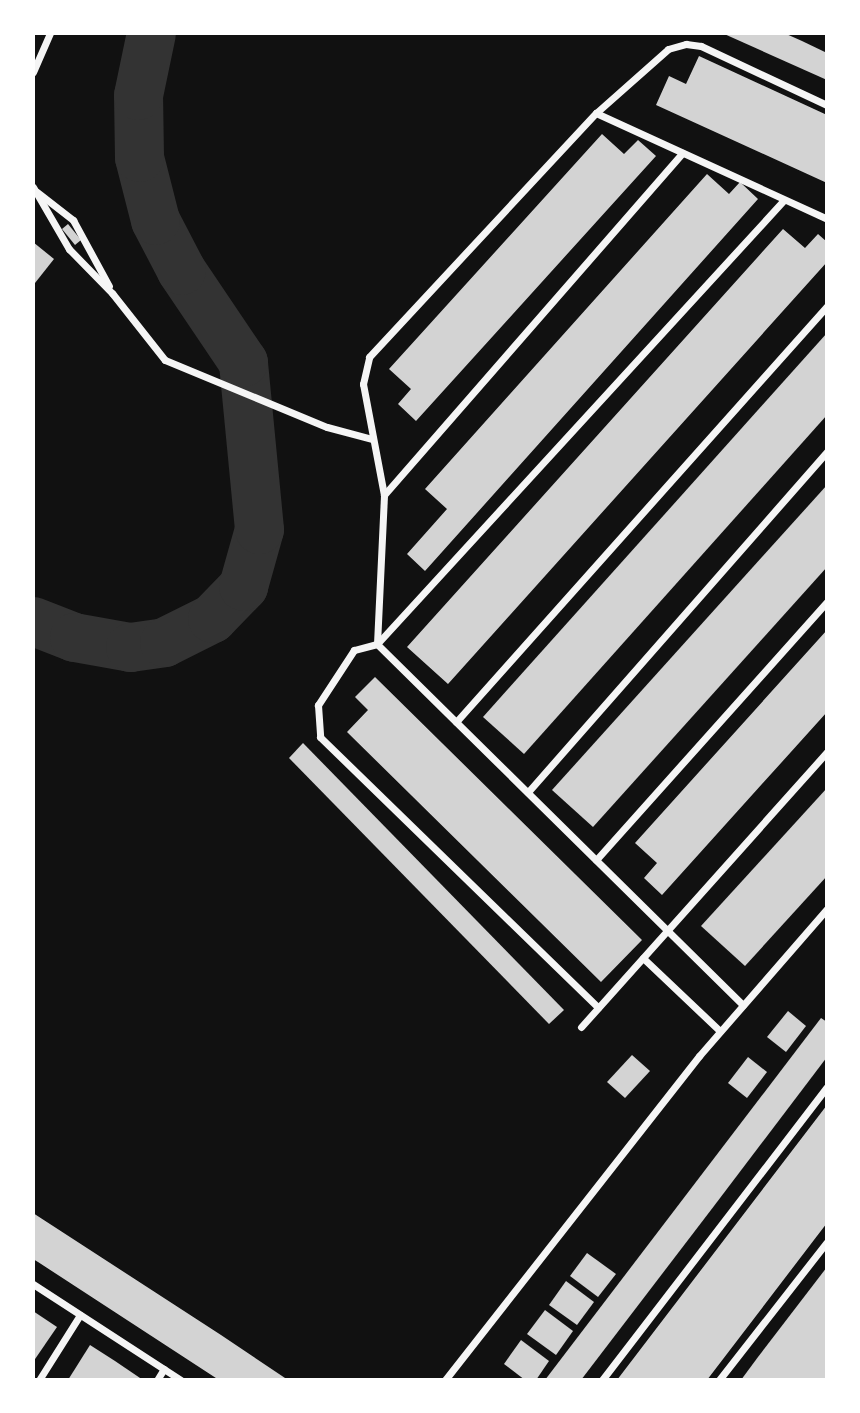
<!DOCTYPE html>
<html>
<head>
<meta charset="utf-8">
<style>
  body { margin:0 }
  #map { position:relative; width:860px; height:1413px; overflow:hidden; background:#111; font-family:"Varela Round",sans-serif }
  div>[style] { position:absolute }
  [style*='--x'] { left:calc(var(--x)*1px); top:calc(var(--y)*1px); width:calc(var(--w)*1px); rotate:calc(var(--a)*1deg) }
  .river>* { height:49px; margin:-24.5px; padding:0 24.5px; transform-origin:24.5px; border-radius:24.5px; background:#333 }
  .building>* { inset:0; background:#d3d3d3 }
  .minor>* { height:7px; margin:-3.5px; padding:0 3.5px; transform-origin:3.5px; border-radius:3.5px; background:#f5f5f5 }
  span { translate:-50% -50%; white-space:nowrap; text-align:center; line-height:1.15; -webkit-text-stroke:5px #fff; paint-order:stroke }
  .frame { position:absolute; inset:0; border:35px solid #fff; pointer-events:none }
</style>
</head>
<body>
<div id="map">
  <div class="river">
    <i style="--x:33;--y:621;--w:44;--a:21.3"></i>
    <i style="--x:74;--y:637;--w:57;--a:10.1"></i>
    <i style="--x:130;--y:647;--w:34;--a:-8"></i>
    <i style="--x:164;--y:642;--w:54;--a:-26.6"></i>
    <i style="--x:212;--y:618;--w:45;--a:-45.9"></i>
    <i style="--x:243;--y:586;--w:59;--a:-74.3"></i>
    <i style="--x:259;--y:529;--w:168;--a:-95.5"></i>
    <i style="--x:243;--y:362;--w:111;--a:-124"></i>
    <i style="--x:181;--y:270;--w:56;--a:-117.5"></i>
    <i style="--x:155;--y:220;--w:65;--a:-104.3"></i>
    <i style="--x:139;--y:157;--w:62;--a:-90.9"></i>
    <i style="--x:138;--y:95;--w:63;--a:-78.2"></i>
  </div>
  <div class="building">
    <i style="clip-path:polygon(722px 33px,784px 33px,802px 41px,827px 53px,827px 80px)"></i>
    <i style="clip-path:polygon(699px 56px,827px 115px,827px 183px,656px 105px,669px 76px,686px 84px)"></i>
    <i style="clip-path:polygon(602px 134px,624px 154px,638px 140px,656px 156px,416px 421px,398px 404px,411px 389px,389px 369px)"></i>
    <i style="clip-path:polygon(707px 174px,729px 194px,740px 182px,758px 199px,425px 571px,407px 554px,447px 509px,425px 489px)"></i>
    <i style="clip-path:polygon(68px 224px,81px 240px,75px 245px,62px 229px)"></i>
    <i style="clip-path:polygon(783px 229px,805px 248px,818px 234px,827px 242px,827px 262px,448px 684px,407px 647px)"></i>
    <i style="clip-path:polygon(33px 242px,54px 259px,35px 283px,33px 282px)"></i>
    <i style="clip-path:polygon(827px 333px,827px 415px,524px 754px,483px 717px)"></i>
    <i style="clip-path:polygon(827px 485px,827px 567px,593px 827px,552px 790px)"></i>
    <i style="clip-path:polygon(827px 630px,827px 712px,662px 895px,644px 878px,657px 863px,635px 843px)"></i>
    <i style="clip-path:polygon(375px 677px,642px 940px,601px 982px,347px 732px,368px 710px,355px 697px)"></i>
    <i style="clip-path:polygon(303px 743px,564px 1010px,549px 1024px,289px 758px)"></i>
    <i style="clip-path:polygon(827px 788px,827px 876px,745px 966px,701px 926px)"></i>
    <i style="clip-path:polygon(788px 1011px,806px 1026px,786px 1052px,767px 1037px)"></i>
    <i style="clip-path:polygon(821px 1018px,827px 1022px,827px 1057px,714px 1206px,581px 1380px,545px 1380px)"></i>
    <i style="clip-path:polygon(632px 1055px,650px 1071px,625px 1098px,607px 1082px)"></i>
    <i style="clip-path:polygon(748px 1057px,767px 1072px,747px 1098px,728px 1083px)"></i>
    <i style="clip-path:polygon(827px 1105px,827px 1223px,817px 1236px,707px 1380px,617px 1380px)"></i>
    <i style="clip-path:polygon(33px 1213px,221px 1335px,288px 1380px,219px 1380px,38px 1262px,33px 1259px)"></i>
    <i style="clip-path:polygon(587px 1253px,616px 1274px,598px 1297px,570px 1276px)"></i>
    <i style="clip-path:polygon(827px 1267px,827px 1380px,741px 1380px,758px 1357px)"></i>
    <i style="clip-path:polygon(566px 1281px,594px 1302px,577px 1325px,549px 1305px)"></i>
    <i style="clip-path:polygon(545px 1310px,573px 1331px,556px 1355px,527px 1334px)"></i>
    <i style="clip-path:polygon(33px 1311px,57px 1327px,33px 1362px)"></i>
    <i style="clip-path:polygon(521px 1340px,549px 1361px,536px 1380px,525px 1380px,504px 1364px)"></i>
    <i style="clip-path:polygon(90px 1345px,115px 1361px,143px 1380px,68px 1380px)"></i>
  </div>
  <div class="minor">
    <i style="--x:33;--y:72;--w:43;--a:-66.4"></i>
    <i style="--x:596;--y:113;--w:254;--a:24.6"></i>
    <i style="--x:33;--y:187;--w:72;--a:59.9"></i>
    <i style="--x:69;--y:249;--w:62;--a:45.7"></i>
    <i style="--x:112;--y:293;--w:85;--a:51.7"></i>
    <i style="--x:165;--y:360;--w:175;--a:22.5"></i>
    <i style="--x:327;--y:427;--w:47;--a:14.9"></i>
    <i style="--x:37;--y:192;--w:46;--a:37.9"></i>
    <i style="--x:73;--y:220;--w:75;--a:61.4"></i>
    <i style="--x:384;--y:495;--w:454;--a:-48.9"></i>
    <i style="--x:377;--y:644;--w:149;--a:-87.3"></i>
    <i style="--x:384;--y:495;--w:113;--a:-100.7"></i>
    <i style="--x:363;--y:384;--w:28;--a:-77"></i>
    <i style="--x:369;--y:357;--w:333;--a:-47.1"></i>
    <i style="--x:596;--y:113;--w:96;--a:-41.6"></i>
    <i style="--x:668;--y:49;--w:19;--a:-16"></i>
    <i style="--x:686;--y:44;--w:15;--a:8"></i>
    <i style="--x:701;--y:46;--w:139;--a:25.1"></i>
    <i style="--x:377;--y:644;--w:602;--a:-47.49"></i>
    <i style="--x:377;--y:644;--w:514;--a:44.61"></i>
    <i style="--x:377;--y:644;--w:24;--a:165"></i>
    <i style="--x:354;--y:650;--w:66;--a:123.2"></i>
    <i style="--x:318;--y:705;--w:32;--a:86"></i>
    <i style="--x:320;--y:737;--w:388;--a:44.2"></i>
    <i style="--x:456;--y:722;--w:557;--a:-48.27"></i>
    <i style="--x:528;--y:792;--w:453;--a:-48.7"></i>
    <i style="--x:596;--y:860;--w:346;--a:-48.2"></i>
    <i style="--x:643;--y:958;--w:106;--a:43.5"></i>
    <i style="--x:581;--y:1027;--w:369;--a:-48.2"></i>
    <i style="--x:33;--y:1284;--w:176;--a:33"></i>
    <i style="--x:39;--y:1380;--w:77;--a:-57.8"></i>
    <i style="--x:157;--y:1380;--w:13;--a:-58"></i>
    <i style="--x:445;--y:1380;--w:412;--a:-51.9"></i>
    <i style="--x:699;--y:1056;--w:195;--a:-49"></i>
    <i style="--x:602;--y:1380;--w:369;--a:-52.5"></i>
    <i style="--x:719;--y:1380;--w:175;--a:-52"></i>
  </div>
  <div class="frame"></div>
</div>
</body>
</html>
